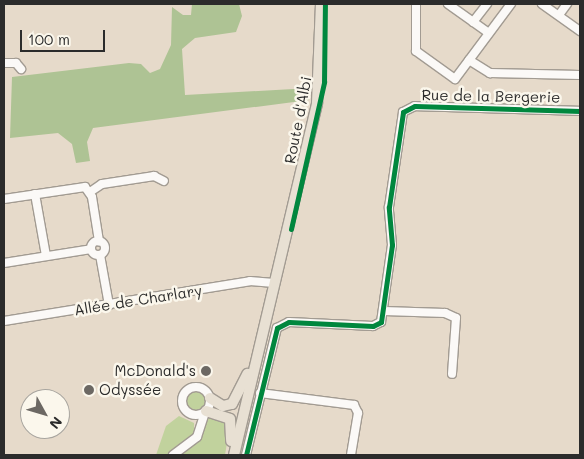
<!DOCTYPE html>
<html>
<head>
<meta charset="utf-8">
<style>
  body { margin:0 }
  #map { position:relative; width:584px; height:459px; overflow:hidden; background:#e6daca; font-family:Mali,sans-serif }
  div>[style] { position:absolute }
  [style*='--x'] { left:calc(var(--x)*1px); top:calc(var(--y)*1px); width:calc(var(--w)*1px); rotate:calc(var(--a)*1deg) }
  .green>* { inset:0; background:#c1d29d }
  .round { border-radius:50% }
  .forest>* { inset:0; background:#aec394 }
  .roads { filter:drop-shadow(1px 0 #a29b92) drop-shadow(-1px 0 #a29b92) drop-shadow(0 1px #a29b92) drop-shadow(0 -1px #a29b92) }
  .minor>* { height:8px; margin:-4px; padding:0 4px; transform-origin:4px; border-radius:4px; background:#fbf9f7 }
  .minor>.ring { margin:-4px; padding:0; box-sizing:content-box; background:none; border:8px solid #fbf9f7; border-radius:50% }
  .major>* { height:10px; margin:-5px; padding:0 5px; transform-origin:5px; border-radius:5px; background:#e8e0d3 }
  .cycleway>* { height:5px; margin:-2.5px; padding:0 2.5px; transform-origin:2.5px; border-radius:2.5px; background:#00873e }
  .dots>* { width:14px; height:14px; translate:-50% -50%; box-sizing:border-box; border:2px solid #fbf7ec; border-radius:50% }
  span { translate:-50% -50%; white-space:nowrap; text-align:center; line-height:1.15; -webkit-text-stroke:5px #fbf7ec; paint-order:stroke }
  .street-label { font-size:15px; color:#2b2b2b }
  .poi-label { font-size:15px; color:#2b2b2b }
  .right { translate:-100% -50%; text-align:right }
  .left { translate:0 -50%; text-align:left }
  .frame { position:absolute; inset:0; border:5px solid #2b2b2b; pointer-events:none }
  .north { position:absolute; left:20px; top:389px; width:50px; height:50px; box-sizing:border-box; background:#fbf7ec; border:1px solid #a8a59f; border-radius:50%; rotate:129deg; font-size:14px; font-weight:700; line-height:20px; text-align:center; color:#2b2b2b }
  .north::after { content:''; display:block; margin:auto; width:18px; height:22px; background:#6c6863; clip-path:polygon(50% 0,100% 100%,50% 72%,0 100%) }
  .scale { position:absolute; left:20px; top:30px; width:85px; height:22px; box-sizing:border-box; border:2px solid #2b2b2b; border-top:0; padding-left:6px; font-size:15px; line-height:18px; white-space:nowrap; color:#2b2b2b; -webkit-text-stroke:4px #fbf7ec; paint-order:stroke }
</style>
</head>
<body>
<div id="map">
  <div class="green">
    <i class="round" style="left:185px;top:390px;width:22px;height:22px"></i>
    <i style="clip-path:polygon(210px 415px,225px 418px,229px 431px,225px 455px,179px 455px,199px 441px)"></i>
    <i style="clip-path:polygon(179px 416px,194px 423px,194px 436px,167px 455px,156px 455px,166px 426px)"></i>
  </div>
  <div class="forest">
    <i style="clip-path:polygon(192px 4px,239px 4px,242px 16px,236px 32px,195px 38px,182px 49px,185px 95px,311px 88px,309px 100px,93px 128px,87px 142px,90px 161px,76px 163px,72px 144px,58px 133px,10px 138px,12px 77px,129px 63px,141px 64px,150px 73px,160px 69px,171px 45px,172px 7px,183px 15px,191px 15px)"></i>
  </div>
  <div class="roads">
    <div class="minor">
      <i style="--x:416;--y:4;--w:47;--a:90"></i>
      <i style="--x:416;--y:51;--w:48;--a:35.7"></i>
      <i style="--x:455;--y:79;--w:94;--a:-53.3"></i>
      <i style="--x:448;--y:4;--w:50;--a:35.3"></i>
      <i style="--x:542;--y:4;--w:47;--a:35.4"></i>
      <i style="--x:559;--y:15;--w:14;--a:-54"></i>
      <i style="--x:473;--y:22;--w:23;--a:-52"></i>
      <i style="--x:469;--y:60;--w:25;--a:32"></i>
      <i style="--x:490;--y:73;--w:90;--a:1.3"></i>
      <i style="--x:4;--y:63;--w:12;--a:0"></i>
      <i style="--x:16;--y:63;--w:8;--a:50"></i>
      <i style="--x:90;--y:192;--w:14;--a:-34"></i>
      <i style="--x:102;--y:184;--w:53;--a:-8.7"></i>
      <i style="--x:154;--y:176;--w:11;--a:27"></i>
      <i style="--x:35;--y:194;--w:63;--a:79.9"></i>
      <i style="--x:4;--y:199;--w:82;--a:-8.4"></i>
      <i style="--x:85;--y:187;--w:12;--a:55"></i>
      <i style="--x:92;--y:197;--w:45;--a:81"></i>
      <i class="ring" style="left:91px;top:241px;width:6px;height:6px"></i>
      <i style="--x:100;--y:255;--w:51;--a:79.8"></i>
      <i style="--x:4;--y:263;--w:88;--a:-9.1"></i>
      <i style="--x:384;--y:311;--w:61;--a:1.9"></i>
      <i style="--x:445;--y:313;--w:12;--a:24"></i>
      <i style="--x:456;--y:318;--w:56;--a:94.1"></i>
      <i style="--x:4;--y:321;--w:249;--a:-9.2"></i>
      <i style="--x:250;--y:281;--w:21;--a:5"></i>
      <i class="ring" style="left:182px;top:387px;width:20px;height:20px"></i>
      <i style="--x:260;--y:393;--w:95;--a:7.3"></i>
      <i style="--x:354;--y:405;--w:9;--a:63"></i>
      <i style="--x:358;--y:413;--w:43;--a:99.5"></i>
      <i style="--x:173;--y:455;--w:30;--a:-37"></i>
      <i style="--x:197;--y:437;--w:26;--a:-72"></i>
      <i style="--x:246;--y:455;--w:131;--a:-76.3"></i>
      <i style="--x:277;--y:328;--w:13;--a:-27"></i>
      <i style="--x:289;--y:322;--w:84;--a:2.7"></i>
      <i style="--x:373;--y:326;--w:9;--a:-27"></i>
      <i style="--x:381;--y:322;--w:78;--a:-81.9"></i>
      <i style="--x:392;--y:245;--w:38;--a:-95"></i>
      <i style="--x:389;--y:207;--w:96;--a:-81.6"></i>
      <i style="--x:403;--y:112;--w:13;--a:-27"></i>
      <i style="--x:415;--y:106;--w:165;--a:1.7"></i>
    </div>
    <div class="major">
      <i style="--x:210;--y:398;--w:15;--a:32"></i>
      <i style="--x:223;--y:406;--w:9;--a:-13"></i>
      <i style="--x:232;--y:404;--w:34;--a:-63"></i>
      <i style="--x:206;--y:411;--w:25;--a:18"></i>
      <i style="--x:230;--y:419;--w:22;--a:87"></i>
      <i style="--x:234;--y:455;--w:362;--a:-76.7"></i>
      <i style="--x:317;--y:103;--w:99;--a:-87.7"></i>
    </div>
  </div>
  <div class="cycleway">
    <i style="--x:291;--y:229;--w:151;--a:-77.3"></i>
    <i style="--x:324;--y:82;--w:78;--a:-89.3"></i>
    <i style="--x:246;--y:455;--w:131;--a:-76.3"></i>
    <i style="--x:277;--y:328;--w:13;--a:-27"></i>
    <i style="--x:289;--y:322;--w:84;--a:2.7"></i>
    <i style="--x:373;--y:326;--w:9;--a:-27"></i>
    <i style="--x:381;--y:322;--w:78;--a:-81.9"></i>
    <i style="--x:392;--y:245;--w:38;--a:-95"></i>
    <i style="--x:389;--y:207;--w:96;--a:-81.6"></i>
    <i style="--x:403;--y:112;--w:13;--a:-27"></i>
    <i style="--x:415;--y:106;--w:165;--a:1.7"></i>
  </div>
  <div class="dots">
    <i style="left:206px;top:371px;background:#6c6863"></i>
    <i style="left:89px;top:390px;background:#6c6863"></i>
  </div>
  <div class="street-label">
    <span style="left:491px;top:96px;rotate:1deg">Rue de la Bergerie</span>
    <span style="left:298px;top:120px;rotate:-79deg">Route d'Albi</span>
    <span style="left:138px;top:300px;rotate:-9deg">Allée de Charlary</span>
  </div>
  <div class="poi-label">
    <span class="right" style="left:196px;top:371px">McDonald's</span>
    <span class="left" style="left:99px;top:390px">Odyssée</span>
  </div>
  <div class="frame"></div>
  <div class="north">N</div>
  <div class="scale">100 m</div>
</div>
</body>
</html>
